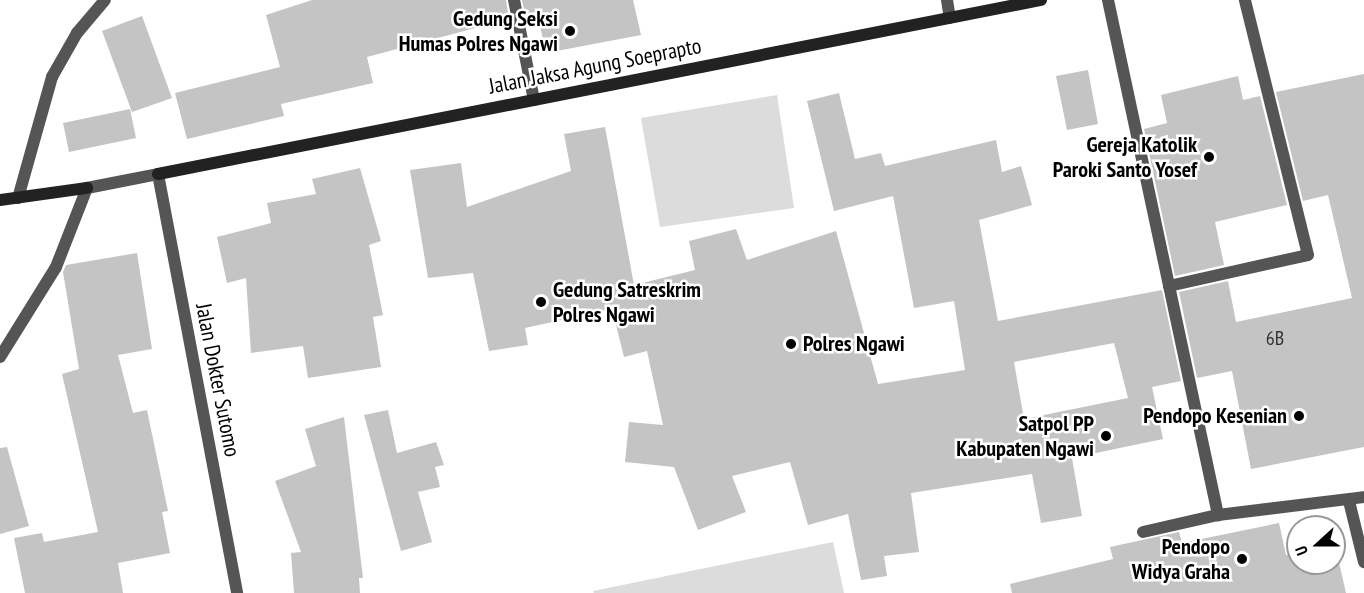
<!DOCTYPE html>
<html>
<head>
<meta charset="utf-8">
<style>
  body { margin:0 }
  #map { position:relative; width:1364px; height:593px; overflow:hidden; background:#fff; font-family:"PT Sans Narrow",sans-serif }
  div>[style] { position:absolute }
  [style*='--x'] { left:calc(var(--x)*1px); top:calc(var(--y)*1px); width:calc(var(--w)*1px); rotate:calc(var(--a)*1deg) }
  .green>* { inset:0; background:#dcdcdc }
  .building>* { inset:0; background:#c4c4c4 }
  .service>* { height:12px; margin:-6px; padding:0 6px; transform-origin:6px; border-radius:6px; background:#555 }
  .minor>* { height:12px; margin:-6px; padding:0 6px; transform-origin:6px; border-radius:6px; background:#555 }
  .tertiary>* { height:12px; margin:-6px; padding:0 6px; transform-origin:6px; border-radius:6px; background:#555 }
  .secondary>* { height:12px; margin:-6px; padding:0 6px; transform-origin:6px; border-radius:6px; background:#222 }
  .dots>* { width:16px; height:16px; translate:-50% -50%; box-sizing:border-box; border:3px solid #fff; border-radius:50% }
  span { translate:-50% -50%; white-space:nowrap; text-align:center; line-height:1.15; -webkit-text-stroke:5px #fff; paint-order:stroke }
  .number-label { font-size:20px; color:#313131 }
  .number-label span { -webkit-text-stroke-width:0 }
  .poi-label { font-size:22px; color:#000; font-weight:700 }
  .right { translate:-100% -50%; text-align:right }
  .left { translate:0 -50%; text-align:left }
  .street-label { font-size:22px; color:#000 }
  .north { position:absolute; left:1286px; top:515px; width:60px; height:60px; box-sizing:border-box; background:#fff; border:2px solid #999; border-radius:50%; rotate:249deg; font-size:16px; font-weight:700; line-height:24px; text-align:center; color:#000 }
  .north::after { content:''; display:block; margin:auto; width:21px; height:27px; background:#000; clip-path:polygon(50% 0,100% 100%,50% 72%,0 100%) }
</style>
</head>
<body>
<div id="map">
  <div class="green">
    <i style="clip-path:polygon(777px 95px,794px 208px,660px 227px,641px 118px)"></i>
    <i style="clip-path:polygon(833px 542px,844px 593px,594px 593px,593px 591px)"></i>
  </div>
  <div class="building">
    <i style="clip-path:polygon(312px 0,506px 0,509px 19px,367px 57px,373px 83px,281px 104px,284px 116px,187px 139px,175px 93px,280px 67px,266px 15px)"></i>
    <i style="clip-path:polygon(522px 0,633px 0,641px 35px,546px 53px,537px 12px,525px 14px)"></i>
    <i style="clip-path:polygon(142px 16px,172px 98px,132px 112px,102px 31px)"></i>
    <i style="clip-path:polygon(1088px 70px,1098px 124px,1067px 130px,1056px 76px)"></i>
    <i style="clip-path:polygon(1364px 74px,1364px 447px,1251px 469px,1232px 371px,1197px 378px,1179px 292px,1228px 281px,1236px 322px,1352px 298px,1328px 195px,1303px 201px,1276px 92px)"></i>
    <i style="clip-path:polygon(1238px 76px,1243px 100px,1260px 96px,1287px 205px,1215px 222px,1224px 265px,1175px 276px,1144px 129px,1167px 123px,1161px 95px)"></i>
    <i style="clip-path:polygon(evenodd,839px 93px,855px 159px,881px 153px,885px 166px,996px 140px,1002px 172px,1021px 166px,1032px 205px,979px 220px,998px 321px,1162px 290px,1181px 381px,1152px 387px,1163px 439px,1072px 458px,1082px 516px,1041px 523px,1032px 474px,911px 493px,919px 552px,884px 556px,887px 576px,861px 580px,848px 514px,808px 525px,790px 462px,732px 476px,746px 512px,698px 530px,674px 467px,625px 462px,629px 422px,663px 425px,647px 351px,624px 357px,612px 309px,525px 328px,528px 345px,489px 351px,473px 273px,428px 278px,410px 170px,461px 163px,467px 207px,571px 171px,564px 134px,605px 127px,634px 285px,695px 270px,689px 241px,736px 229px,747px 260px,836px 231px,878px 384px,965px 370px,954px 301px,914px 308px,893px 196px,834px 211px,807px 101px,839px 93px,1114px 343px,1128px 398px,1024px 419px,1014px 362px,1114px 343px)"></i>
    <i style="clip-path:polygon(130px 109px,136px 138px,69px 152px,63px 123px)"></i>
    <i style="clip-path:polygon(360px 168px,381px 241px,369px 245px,383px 315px,373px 317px,381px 367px,308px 378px,303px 346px,251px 353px,246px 278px,227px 283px,217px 237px,271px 223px,267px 203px,316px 194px,312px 179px)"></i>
    <i style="clip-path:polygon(137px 253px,152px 349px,118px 355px,133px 413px,147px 410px,168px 511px,162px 512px,170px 553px,118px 563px,123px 593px,25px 593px,14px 538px,42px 533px,44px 542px,98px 532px,62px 374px,79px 369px,63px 272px,66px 265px)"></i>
    <i style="clip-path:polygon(388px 410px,397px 453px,436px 442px,444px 465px,435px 467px,440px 487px,418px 492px,432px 542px,401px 551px,364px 415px)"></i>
    <i style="clip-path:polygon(344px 417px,363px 578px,359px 578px,360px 593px,294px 593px,291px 553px,301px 552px,275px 481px,316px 466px,305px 429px)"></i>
    <i style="clip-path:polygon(7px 447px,29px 526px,0 534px,0 448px)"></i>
    <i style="clip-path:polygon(1279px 523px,1286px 555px,1298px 552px,1298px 563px,1334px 563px,1335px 545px,1346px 593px,1012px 593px,1010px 584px,1113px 559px,1110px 547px,1179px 532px,1182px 543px)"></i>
  </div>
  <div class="service">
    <i style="--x:1108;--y:0;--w:527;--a:77.94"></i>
    <i style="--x:1169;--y:286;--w:142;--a:-12.6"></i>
    <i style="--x:1308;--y:255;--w:263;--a:-103.9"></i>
    <i style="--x:1349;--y:501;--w:63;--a:76.2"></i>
    <i style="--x:1143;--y:532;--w:77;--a:-12.8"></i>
    <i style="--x:1218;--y:515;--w:147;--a:-7"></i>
  </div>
  <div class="minor">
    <i style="--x:514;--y:0;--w:102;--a:78.7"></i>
    <i style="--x:947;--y:0;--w:18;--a:81"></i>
    <i style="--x:18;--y:198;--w:126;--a:-74.3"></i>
    <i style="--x:52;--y:77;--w:51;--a:-60.4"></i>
    <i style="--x:77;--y:33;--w:43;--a:-49.7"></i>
    <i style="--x:0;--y:357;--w:106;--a:-58.1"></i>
    <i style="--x:56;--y:267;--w:85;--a:-68.6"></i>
  </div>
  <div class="tertiary">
    <i style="--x:87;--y:188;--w:72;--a:-11.2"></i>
    <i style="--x:158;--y:174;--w:426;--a:79.3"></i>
  </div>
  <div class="secondary">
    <i style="--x:158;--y:174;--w:900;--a:-11.15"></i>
    <i style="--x:0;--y:200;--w:88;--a:-7.9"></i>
  </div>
  <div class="dots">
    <i style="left:570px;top:31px;background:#000"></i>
    <i style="left:1209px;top:157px;background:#000"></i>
    <i style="left:541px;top:302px;background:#000"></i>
    <i style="left:791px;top:344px;background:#000"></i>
    <i style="left:1299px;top:416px;background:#000"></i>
    <i style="left:1106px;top:436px;background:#000"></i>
    <i style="left:1242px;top:559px;background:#000"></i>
  </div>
  <div class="number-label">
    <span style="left:1275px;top:338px">6B</span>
  </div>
  <div class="poi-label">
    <span class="right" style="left:558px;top:31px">Gedung Seksi<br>Humas Polres Ngawi</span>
    <span class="right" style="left:1197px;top:157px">Gereja Katolik<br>Paroki Santo Yosef</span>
    <span class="left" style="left:553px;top:302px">Gedung Satreskrim<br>Polres Ngawi</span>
    <span class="left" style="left:803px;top:344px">Polres Ngawi</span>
    <span class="right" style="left:1287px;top:416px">Pendopo Kesenian</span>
    <span class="right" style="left:1094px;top:436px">Satpol PP<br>Kabupaten Ngawi</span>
    <span class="right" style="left:1230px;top:559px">Pendopo<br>Widya Graha</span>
  </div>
  <div class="street-label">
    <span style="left:595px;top:66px;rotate:-11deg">Jalan Jaksa Agung Soeprapto</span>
    <span style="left:218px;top:380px;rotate:79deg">Jalan Dokter Sutomo</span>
  </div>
  <div class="north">U</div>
</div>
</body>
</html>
